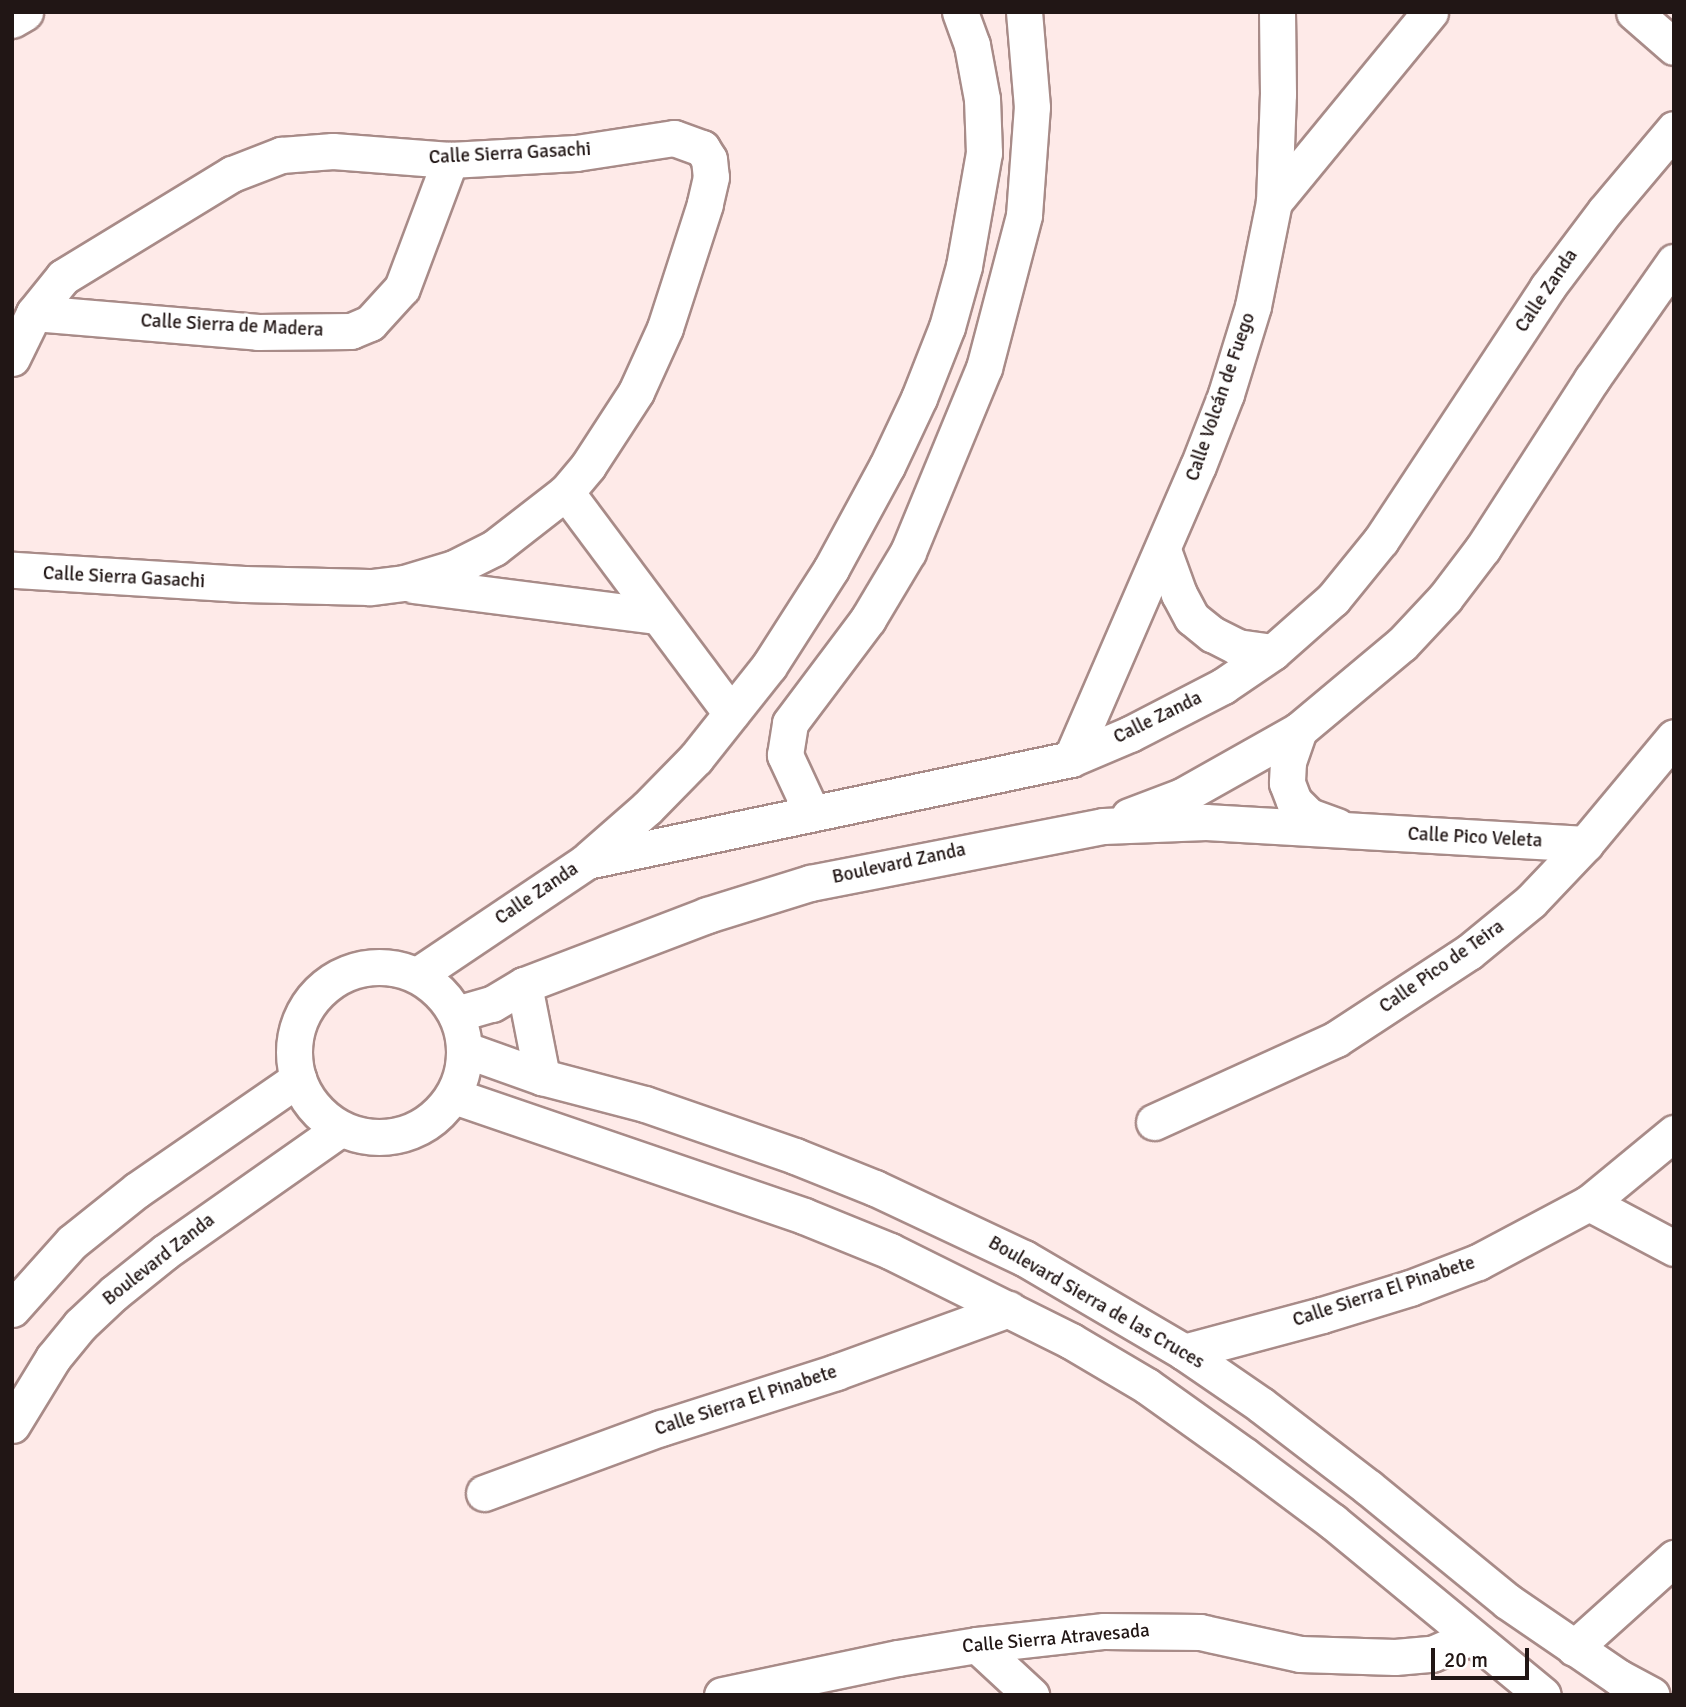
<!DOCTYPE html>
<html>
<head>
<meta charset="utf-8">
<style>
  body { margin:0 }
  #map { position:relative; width:1686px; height:1707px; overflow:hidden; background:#feeae8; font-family:Signika,sans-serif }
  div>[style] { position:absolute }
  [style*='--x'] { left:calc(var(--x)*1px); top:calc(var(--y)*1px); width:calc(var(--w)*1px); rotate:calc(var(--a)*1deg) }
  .roads { filter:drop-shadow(2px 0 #a88b88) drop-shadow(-2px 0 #a88b88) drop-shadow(0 2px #a88b88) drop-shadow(0 -2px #a88b88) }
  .minor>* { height:35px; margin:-17.5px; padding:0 17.5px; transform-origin:17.5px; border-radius:17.5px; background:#fff }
  .minor>.ring { margin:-17.5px; padding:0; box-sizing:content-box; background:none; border:35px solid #fff; border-radius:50% }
  .primary>* { height:38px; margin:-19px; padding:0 19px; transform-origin:19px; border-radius:19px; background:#fff }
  span { translate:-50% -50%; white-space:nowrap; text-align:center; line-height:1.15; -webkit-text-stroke:7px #fff; paint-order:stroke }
  .street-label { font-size:19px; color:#211615 }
  .frame { position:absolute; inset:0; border:14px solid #211615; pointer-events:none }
  .scale { position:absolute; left:1431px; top:1648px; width:98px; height:32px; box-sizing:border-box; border:4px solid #211615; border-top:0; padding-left:9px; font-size:21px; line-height:24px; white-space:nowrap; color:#211615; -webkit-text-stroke:5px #fff; paint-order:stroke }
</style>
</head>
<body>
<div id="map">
  <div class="roads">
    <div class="minor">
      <i style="--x:1634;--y:12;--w:53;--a:41.2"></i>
      <i style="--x:1274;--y:202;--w:246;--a:-50.6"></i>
      <i style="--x:34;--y:313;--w:225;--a:4.8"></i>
      <i style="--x:258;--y:332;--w:93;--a:-0.6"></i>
      <i style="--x:351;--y:331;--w:21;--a:-23"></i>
      <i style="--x:370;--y:323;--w:47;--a:-47.6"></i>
      <i style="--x:402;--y:288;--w:137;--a:-69.4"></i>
      <i style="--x:12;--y:358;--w:50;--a:-63.9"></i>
      <i style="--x:34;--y:313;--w:46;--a:-51.1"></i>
      <i style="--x:63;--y:277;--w:198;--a:-31.4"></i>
      <i style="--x:232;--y:174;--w:53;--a:-21.2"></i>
      <i style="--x:281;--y:155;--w:52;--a:-4.4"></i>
      <i style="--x:333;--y:151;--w:117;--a:4.4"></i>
      <i style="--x:450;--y:160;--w:126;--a:-3.2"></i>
      <i style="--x:576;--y:153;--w:99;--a:-8.7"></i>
      <i style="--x:674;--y:138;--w:30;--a:20"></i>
      <i style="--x:702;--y:148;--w:13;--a:58"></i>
      <i style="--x:709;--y:159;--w:18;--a:84"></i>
      <i style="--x:711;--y:177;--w:28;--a:103"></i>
      <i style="--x:705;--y:204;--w:130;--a:107.9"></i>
      <i style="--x:665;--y:328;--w:70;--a:114.4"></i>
      <i style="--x:636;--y:392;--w:88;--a:123"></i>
      <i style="--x:588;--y:466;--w:34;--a:130"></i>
      <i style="--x:566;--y:492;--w:91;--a:142.1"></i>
      <i style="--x:494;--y:548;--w:45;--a:153.4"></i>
      <i style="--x:454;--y:568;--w:52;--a:163.3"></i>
      <i style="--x:404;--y:583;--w:35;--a:173"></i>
      <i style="--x:369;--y:587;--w:125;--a:-178.6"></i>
      <i style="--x:244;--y:584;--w:232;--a:-176.5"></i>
      <i style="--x:566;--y:492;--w:276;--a:53.3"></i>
      <i style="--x:1163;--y:550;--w:47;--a:70"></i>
      <i style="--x:1179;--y:594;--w:27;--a:62"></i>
      <i style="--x:1192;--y:618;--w:26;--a:39"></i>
      <i style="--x:1212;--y:634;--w:28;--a:27"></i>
      <i style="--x:1237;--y:647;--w:36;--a:8"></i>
      <i style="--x:414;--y:585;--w:244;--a:7.3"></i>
      <i style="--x:1299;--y:730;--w:34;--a:109"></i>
      <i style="--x:1288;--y:762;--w:21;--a:93"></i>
      <i style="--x:1287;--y:783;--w:19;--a:69"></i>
      <i style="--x:1294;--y:801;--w:21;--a:45"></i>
      <i style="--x:1309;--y:816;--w:30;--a:20"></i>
      <i style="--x:1071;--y:759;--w:319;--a:-66.6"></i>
      <i style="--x:1198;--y:466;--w:77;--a:-68.7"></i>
      <i style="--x:1226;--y:394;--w:92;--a:-72.9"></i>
      <i style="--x:1253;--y:306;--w:106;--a:-78.6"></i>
      <i style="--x:1274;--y:202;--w:108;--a:-87.9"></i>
      <i style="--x:1278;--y:94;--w:82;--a:-90.7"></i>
      <i style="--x:811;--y:811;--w:62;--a:-114.9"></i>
      <i style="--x:785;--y:755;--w:32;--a:-81"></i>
      <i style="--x:790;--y:723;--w:130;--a:-53.1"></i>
      <i style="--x:868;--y:619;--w:78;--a:-59.2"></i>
      <i style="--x:908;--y:552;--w:199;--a:-67.6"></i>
      <i style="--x:984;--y:368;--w:158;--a:-75.3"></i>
      <i style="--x:1024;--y:215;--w:108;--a:-85.8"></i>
      <i style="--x:1032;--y:107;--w:95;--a:-94.8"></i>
      <i style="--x:1129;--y:816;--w:57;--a:-20.7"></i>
      <i style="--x:1182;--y:796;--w:134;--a:-29.4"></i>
      <i style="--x:1299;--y:730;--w:134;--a:-39.9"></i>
      <i style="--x:1402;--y:644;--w:63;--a:-46.9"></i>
      <i style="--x:1445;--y:598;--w:63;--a:-52.8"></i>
      <i style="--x:1483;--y:548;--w:201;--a:-57.2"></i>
      <i style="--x:1592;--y:379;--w:143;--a:-55"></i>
      <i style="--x:590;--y:858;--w:76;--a:-41.3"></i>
      <i style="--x:647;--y:808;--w:70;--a:-45.6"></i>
      <i style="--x:696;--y:758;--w:117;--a:-51.6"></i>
      <i style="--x:769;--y:666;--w:115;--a:-57.4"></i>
      <i style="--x:831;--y:569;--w:117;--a:-61.5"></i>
      <i style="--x:887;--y:466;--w:75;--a:-64.8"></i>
      <i style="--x:919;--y:398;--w:76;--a:-68.5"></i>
      <i style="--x:947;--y:327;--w:63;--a:-74.4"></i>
      <i style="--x:964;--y:266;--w:115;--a:-80"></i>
      <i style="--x:984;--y:153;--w:54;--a:-92.1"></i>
      <i style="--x:982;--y:99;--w:55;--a:-100.5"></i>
      <i style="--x:972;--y:45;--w:35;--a:-110"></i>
      <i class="ring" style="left:294px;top:967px;width:135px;height:135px"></i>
      <i style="--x:419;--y:974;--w:202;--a:-33.9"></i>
      <i style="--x:587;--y:861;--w:495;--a:-11.9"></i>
      <i style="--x:1071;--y:759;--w:64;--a:-23"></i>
      <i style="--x:1130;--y:734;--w:105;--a:-27.3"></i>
      <i style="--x:1223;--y:686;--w:60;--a:-34.2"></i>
      <i style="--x:1273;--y:652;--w:80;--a:-41.5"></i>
      <i style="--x:1333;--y:599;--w:76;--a:-50.9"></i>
      <i style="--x:1381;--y:540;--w:302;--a:-56.6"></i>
      <i style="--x:1547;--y:288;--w:96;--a:-53"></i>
      <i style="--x:1605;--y:211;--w:107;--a:-49.9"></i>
      <i style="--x:524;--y:985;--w:94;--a:78.9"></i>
      <i style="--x:456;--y:1014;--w:37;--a:-16"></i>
      <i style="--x:492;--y:1004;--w:37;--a:-31"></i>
      <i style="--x:524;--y:985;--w:196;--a:-20.9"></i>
      <i style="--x:707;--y:915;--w:108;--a:-17.3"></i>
      <i style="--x:810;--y:883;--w:298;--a:-11"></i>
      <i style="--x:1103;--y:826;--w:103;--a:-2.2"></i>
      <i style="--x:1206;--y:822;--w:380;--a:3.3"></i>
      <i style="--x:466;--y:1050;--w:81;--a:19.6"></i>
      <i style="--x:542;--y:1077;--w:106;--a:14.7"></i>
      <i style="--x:645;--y:1104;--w:159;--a:19.1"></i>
      <i style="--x:795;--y:1156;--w:86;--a:21.8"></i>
      <i style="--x:875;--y:1188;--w:165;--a:25.2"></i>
      <i style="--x:1024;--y:1258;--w:186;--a:30.4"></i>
      <i style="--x:1184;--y:1352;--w:93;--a:34.5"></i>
      <i style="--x:1261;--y:1405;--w:136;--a:37.5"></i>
      <i style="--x:1369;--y:1488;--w:178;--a:39.3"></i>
      <i style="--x:1507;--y:1601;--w:135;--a:34.4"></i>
      <i style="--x:1618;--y:1677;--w:38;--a:28"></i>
      <i style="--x:454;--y:1096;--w:370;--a:18.9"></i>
      <i style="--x:804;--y:1216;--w:93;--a:22.1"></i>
      <i style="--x:890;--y:1251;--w:202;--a:26.4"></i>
      <i style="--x:1071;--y:1341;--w:88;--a:30.6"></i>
      <i style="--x:1147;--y:1386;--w:120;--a:35.5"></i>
      <i style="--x:1245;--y:1456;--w:109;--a:36.8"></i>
      <i style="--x:1332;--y:1521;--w:273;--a:39.5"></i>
      <i style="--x:1154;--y:1122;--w:200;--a:-24.5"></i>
      <i style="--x:1336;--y:1039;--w:159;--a:-33.2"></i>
      <i style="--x:1469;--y:952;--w:80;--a:-39.4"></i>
      <i style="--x:1531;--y:901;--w:79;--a:-46.5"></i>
      <i style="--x:1585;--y:844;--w:139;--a:-50.2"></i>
      <i style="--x:1589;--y:1203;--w:96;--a:27.9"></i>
      <i style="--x:12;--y:1309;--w:90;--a:-48.2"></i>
      <i style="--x:72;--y:1242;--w:83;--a:-38.7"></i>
      <i style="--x:137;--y:1190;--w:196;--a:-34.6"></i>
      <i style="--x:1184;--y:1352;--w:143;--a:-15"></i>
      <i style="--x:1322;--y:1315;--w:92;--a:-17.1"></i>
      <i style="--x:1410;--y:1288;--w:73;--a:-20.9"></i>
      <i style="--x:1478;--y:1262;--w:126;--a:-28"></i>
      <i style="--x:1589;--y:1203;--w:110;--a:-39.5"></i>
      <i style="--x:12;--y:1425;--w:79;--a:-58.5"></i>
      <i style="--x:53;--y:1358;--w:43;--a:-50.7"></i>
      <i style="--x:80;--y:1325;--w:47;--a:-43.3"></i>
      <i style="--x:114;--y:1293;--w:65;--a:-38.8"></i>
      <i style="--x:165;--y:1252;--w:214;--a:-35.1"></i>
      <i style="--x:484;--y:1493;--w:189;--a:-20.2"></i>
      <i style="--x:661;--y:1428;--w:184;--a:-17.7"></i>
      <i style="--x:836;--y:1372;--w:184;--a:-20"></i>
      <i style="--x:977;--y:1645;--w:74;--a:42.8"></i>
      <i style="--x:1574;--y:1648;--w:135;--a:-42"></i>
      <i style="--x:722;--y:1695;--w:180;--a:-11.9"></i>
      <i style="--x:898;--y:1658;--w:80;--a:-9.3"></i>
      <i style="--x:977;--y:1645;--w:128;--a:-6.3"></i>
      <i style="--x:1104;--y:1631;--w:96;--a:0.6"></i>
      <i style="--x:1200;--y:1632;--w:102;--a:12.4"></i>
      <i style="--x:1300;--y:1654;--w:95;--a:1.8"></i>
      <i style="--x:1395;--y:1657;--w:37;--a:-5"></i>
      <i style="--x:1432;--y:1654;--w:43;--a:-23.6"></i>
    </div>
    <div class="primary">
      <i style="--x:12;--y:19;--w:14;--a:-30"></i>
    </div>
  </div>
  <div class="street-label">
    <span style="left:510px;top:154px;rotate:-3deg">Calle Sierra Gasachi</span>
    <span style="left:1547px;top:291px;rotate:-56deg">Calle Zanda</span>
    <span style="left:232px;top:326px;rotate:3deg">Calle Sierra de Madera</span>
    <span style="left:1221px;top:397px;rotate:-71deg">Calle Volcán de Fuego</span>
    <span style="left:124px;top:578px;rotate:3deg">Calle Sierra Gasachi</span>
    <span style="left:1158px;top:718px;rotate:-26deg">Calle Zanda</span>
    <span style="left:1475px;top:838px;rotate:3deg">Calle Pico Veleta</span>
    <span style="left:899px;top:864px;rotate:-12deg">Boulevard Zanda</span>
    <span style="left:537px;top:894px;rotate:-34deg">Calle Zanda</span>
    <span style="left:1442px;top:967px;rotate:-35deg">Calle Pico de Teira</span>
    <span style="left:159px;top:1260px;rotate:-38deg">Boulevard Zanda</span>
    <span style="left:1384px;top:1292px;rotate:-18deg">Calle Sierra El Pinabete</span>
    <span style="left:1096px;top:1303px;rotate:30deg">Boulevard Sierra de las Cruces</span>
    <span style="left:746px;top:1401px;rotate:-18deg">Calle Sierra El Pinabete</span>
    <span style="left:1056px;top:1639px;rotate:-5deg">Calle Sierra Atravesada</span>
  </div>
  <div class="frame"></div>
  <div class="scale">20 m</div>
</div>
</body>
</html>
